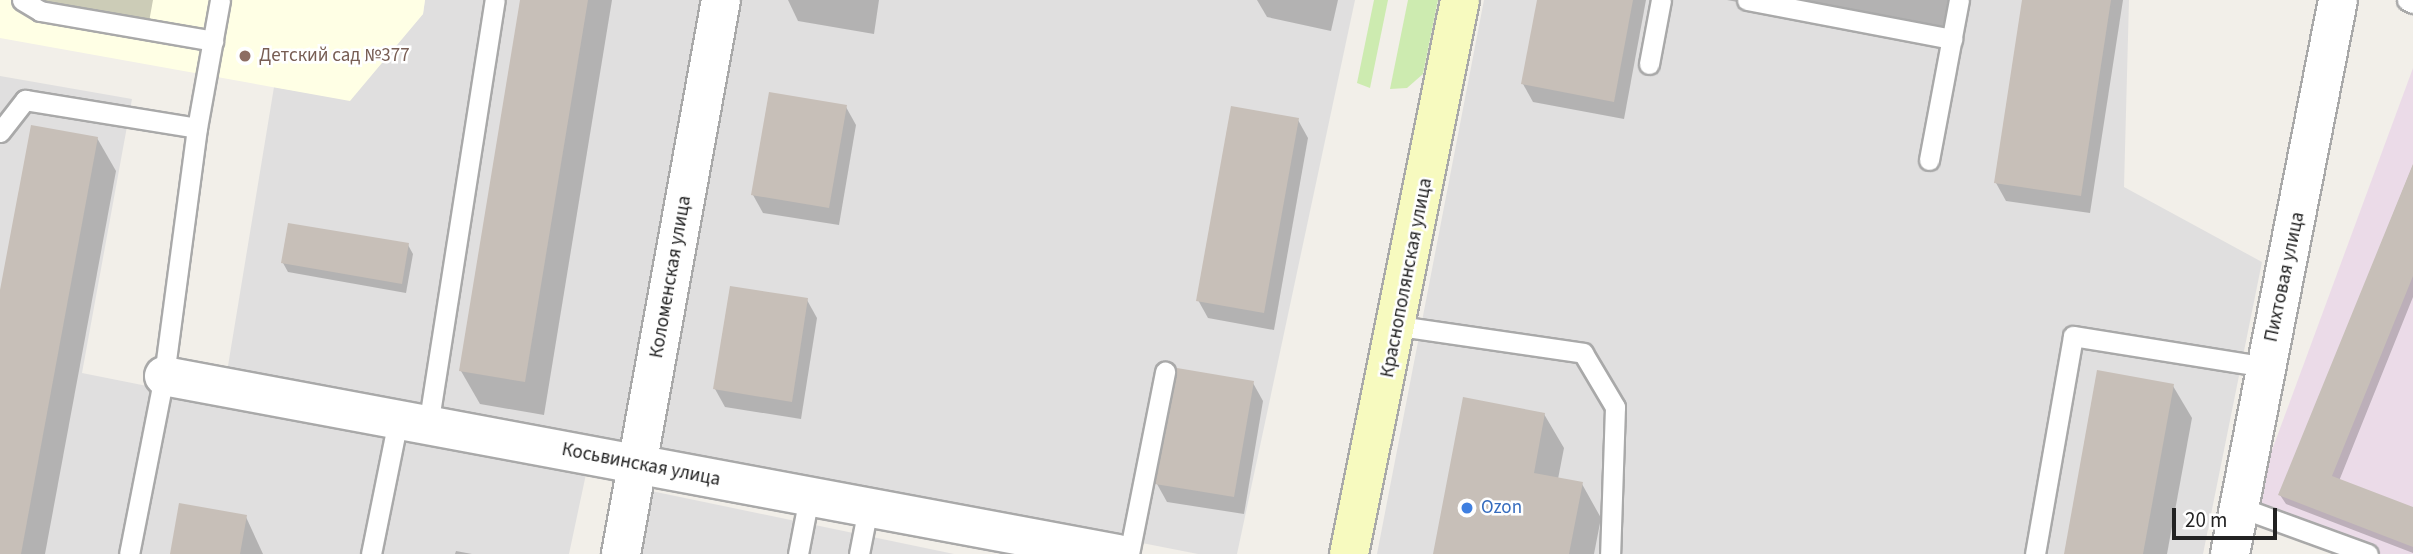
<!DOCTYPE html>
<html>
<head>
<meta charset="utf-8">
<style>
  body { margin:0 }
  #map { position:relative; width:2413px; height:554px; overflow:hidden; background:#f2efe9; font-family:"Source Sans 3",sans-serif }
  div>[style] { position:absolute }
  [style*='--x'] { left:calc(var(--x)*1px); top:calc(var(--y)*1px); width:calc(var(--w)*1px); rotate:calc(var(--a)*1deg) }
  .residential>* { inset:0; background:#e0dfdf }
  .industrial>* { inset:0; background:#ebdbe8 }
  .education>* { inset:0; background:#ffffe5 }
  .grass>* { inset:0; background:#cdebb0 }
  .shadow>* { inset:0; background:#0003 }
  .building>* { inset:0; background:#c7bfb8 }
  .roads { filter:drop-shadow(2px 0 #a9a9a9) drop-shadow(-2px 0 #a9a9a9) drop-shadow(0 2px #a9a9a9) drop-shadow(0 -2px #a9a9a9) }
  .service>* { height:19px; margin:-9.5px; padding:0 9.5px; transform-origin:9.5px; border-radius:9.5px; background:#fff }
  .minor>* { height:38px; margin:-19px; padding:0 19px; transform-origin:19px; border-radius:19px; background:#fff }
  .secondary>* { height:38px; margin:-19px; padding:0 19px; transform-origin:19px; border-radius:19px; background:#f7fabf }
  .dots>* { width:19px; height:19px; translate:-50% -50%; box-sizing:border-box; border:4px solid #fff; border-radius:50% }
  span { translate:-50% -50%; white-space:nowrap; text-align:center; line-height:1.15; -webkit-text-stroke:5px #fff; paint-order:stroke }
  .education-label { font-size:19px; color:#785e54 }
  .left { translate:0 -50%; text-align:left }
  .street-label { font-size:19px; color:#222 }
  .shop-label { font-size:19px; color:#366cbe }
  .scale { position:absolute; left:2172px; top:508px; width:105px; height:32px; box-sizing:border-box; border:4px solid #222; border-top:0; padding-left:9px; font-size:21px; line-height:24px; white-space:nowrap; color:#222; -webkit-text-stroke:5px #fff; paint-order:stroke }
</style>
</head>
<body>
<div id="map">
  <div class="residential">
    <i style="clip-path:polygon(425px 0,701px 0,618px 457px,226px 378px,274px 87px,350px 100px,423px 14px)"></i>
    <i style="clip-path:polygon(728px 0,1355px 0,1237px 554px,1198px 554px,648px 446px)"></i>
    <i style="clip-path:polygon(1484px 0,2129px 0,2124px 187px,2262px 262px,2203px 554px,1377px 554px)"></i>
    <i style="clip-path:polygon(0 76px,132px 99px,82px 373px,586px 474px,569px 554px,0 554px)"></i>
    <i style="clip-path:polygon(632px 487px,954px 554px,620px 554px)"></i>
  </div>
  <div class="industrial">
    <i style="clip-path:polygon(2413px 68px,2413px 554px,2348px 554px,2261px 521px,2258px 488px)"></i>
  </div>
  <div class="education">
    <i style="clip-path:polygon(0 0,425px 0,423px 14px,350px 101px,0 38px)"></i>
  </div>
  <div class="grass">
    <i style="clip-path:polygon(1374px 0,1388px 0,1370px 88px,1357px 83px)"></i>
    <i style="clip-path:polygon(1408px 0,1438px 0,1423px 74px,1407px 88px,1390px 89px)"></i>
  </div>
  <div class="shadow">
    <i style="clip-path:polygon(37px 0,153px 0,147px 33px)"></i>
    <i style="clip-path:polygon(521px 0,612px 0,544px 415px,480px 404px,461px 371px)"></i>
    <i style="clip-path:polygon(788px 0,879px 0,874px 34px,798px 21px)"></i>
    <i style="clip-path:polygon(1257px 0,1338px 0,1331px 31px,1267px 17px)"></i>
    <i style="clip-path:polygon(1538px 0,1646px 0,1624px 119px,1533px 102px,1523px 84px)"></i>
    <i style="clip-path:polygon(1727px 0,1954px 0,1946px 41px)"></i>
    <i style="clip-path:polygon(2024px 0,2123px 0,2090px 213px,2006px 201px,1996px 183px)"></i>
    <i style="clip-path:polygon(846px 107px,856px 125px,839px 225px,763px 213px,753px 195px)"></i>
    <i style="clip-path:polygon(1298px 120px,1308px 138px,1274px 330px,1208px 318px,1198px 300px)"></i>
    <i style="clip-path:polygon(97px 138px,116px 171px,45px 554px,0 554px,0 300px)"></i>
    <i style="clip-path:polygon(2413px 165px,2413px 297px,2339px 481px,2413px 509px,2413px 553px,2286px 504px,2280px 495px)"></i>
    <i style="clip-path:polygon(408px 245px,413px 254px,406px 293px,288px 272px,283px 263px)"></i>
    <i style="clip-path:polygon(807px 300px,817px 318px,801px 419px,725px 407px,715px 389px)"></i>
    <i style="clip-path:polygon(1253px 383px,1263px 401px,1244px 514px,1167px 502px,1157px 484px)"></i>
    <i style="clip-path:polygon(2173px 386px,2192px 418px,2167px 554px,2065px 554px)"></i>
    <i style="clip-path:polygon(1544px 414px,1564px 448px,1558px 479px,1582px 484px,1601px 518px,1594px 554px,1435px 554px)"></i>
    <i style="clip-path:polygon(246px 517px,263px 554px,172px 554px)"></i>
    <i style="clip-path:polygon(456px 551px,472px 554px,455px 554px)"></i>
  </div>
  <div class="building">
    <i style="clip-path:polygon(520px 0,588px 0,525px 382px,459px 371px)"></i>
    <i style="clip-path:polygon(1537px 0,1633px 0,1614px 102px,1521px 84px)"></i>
    <i style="clip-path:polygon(2022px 0,2111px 0,2081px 196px,1994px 183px)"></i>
    <i style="clip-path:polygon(769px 92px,847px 105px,829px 208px,751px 195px)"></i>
    <i style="clip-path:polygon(1231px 106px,1299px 118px,1264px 313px,1196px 301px)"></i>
    <i style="clip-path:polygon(31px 125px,98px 137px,21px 554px,0 554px,0 290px)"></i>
    <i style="clip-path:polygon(2413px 164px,2413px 276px,2332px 476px,2413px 507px,2413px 547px,2278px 495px)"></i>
    <i style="clip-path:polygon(288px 223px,409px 243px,402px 284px,281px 263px)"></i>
    <i style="clip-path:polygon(730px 286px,808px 298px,792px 402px,713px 389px)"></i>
    <i style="clip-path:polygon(1177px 368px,1254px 381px,1234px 497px,1155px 484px)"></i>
    <i style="clip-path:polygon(2097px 370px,2174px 384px,2143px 554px,2064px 554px)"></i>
    <i style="clip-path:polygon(1463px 397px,1545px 413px,1534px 473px,1583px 482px,1569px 554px,1433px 554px)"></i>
    <i style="clip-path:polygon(179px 503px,247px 515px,240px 554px,170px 554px)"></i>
  </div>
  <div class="roads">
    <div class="service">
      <i style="--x:22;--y:0;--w:21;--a:31"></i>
      <i style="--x:40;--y:11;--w:176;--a:9.8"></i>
      <i style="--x:1747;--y:0;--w:209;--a:10.8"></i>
      <i style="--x:2407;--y:0;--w:7;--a:27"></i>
      <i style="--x:1649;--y:64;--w:65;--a:-79.4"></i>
      <i style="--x:197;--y:128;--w:130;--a:-79.8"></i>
      <i style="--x:0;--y:132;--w:41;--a:-52"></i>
      <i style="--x:25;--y:100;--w:174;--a:9.2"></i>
      <i style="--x:197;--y:128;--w:250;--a:97.6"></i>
      <i style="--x:164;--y:376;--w:181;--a:101.1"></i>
      <i style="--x:1929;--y:160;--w:163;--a:-79.4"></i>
      <i style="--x:1399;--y:326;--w:186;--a:8.3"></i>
      <i style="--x:1583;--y:353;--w:63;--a:59.3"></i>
      <i style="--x:1615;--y:407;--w:147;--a:91.9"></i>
      <i style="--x:428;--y:426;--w:431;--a:-81.1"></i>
      <i style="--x:2239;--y:507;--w:137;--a:20"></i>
      <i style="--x:371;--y:554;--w:137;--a:-78.6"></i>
      <i style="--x:798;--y:554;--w:58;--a:-79.1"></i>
      <i style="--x:859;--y:554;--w:47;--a:-78.9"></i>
      <i style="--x:1129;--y:554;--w:186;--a:-78.8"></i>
      <i style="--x:2035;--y:554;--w:221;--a:-80.1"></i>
      <i style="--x:2073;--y:336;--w:196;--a:9.1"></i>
    </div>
    <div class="minor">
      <i style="--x:164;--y:376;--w:970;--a:10.57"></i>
      <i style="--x:621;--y:554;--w:563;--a:-79.77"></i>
      <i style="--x:2230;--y:554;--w:564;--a:-78.97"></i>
    </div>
    <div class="secondary">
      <i style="--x:1349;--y:554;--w:565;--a:-78.67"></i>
    </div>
  </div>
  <div class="dots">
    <i style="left:245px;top:56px;background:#8d6e63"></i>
    <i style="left:1467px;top:508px;background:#3f7fe0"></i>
  </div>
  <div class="education-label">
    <span class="left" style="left:259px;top:56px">Детский сад №377</span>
  </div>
  <div class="street-label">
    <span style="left:671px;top:277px;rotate:-80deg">Коломенская улица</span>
    <span style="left:2285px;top:277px;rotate:-78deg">Пихтовая улица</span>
    <span style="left:1407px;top:278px;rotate:-79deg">Краснополянская улица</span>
    <span style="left:641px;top:465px;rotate:11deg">Косьвинская улица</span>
  </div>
  <div class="shop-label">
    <span class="left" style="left:1481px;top:508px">Ozon</span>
  </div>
  <div class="scale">20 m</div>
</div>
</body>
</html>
